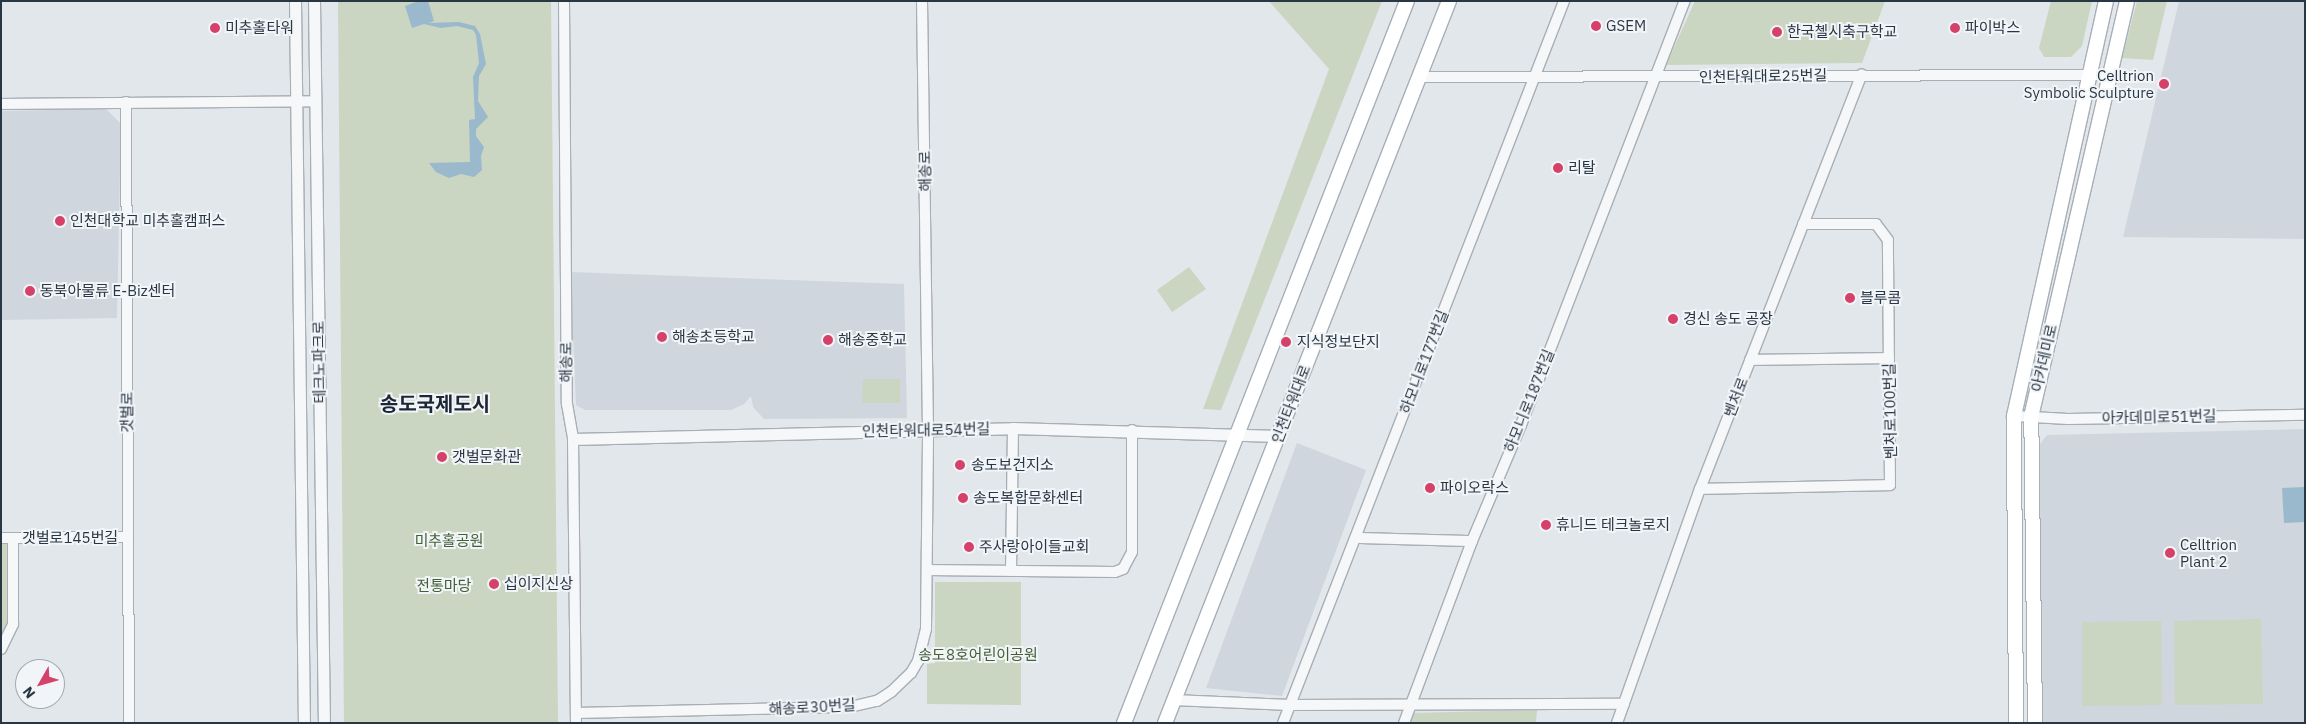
<!DOCTYPE html>
<html>
<head>
<meta charset="utf-8">
<style>
  body { margin:0 }
  #map { position:relative; width:2306px; height:724px; overflow:hidden; background:#e2e7eb; font-family:"IBM Plex Sans","Noto Sans KR",sans-serif }
  div>[style] { position:absolute }
  [style*='--x'] { left:calc(var(--x)*1px); top:calc(var(--y)*1px); width:calc(var(--w)*1px); rotate:calc(var(--a)*1deg) }
  .built>* { inset:0; background:#d0d6dd }
  .green>* { inset:0; background:#cad5c2 }
  .water>* { inset:0; background:#9bb9cd }
  .roads { filter:drop-shadow(1px 0 #a7aeb6) drop-shadow(-1px 0 #a7aeb6) drop-shadow(0 1px #a7aeb6) drop-shadow(0 -1px #a7aeb6) }
  .minor>* { height:10px; margin:-5px; padding:0 5px; transform-origin:5px; border-radius:5px; background:#f5f7f9 }
  .tertiary>* { height:11px; margin:-5.5px; padding:0 5.5px; transform-origin:5.5px; border-radius:5.5px; background:#f5f7f9 }
  .secondary>* { height:14px; margin:-7px; padding:0 7px; transform-origin:7px; border-radius:7px; background:#fff }
  .dots>* { width:14px; height:14px; translate:-50% -50%; box-sizing:border-box; border:2px solid #f2f5f8; border-radius:50% }
  span { translate:-50% -50%; white-space:nowrap; text-align:center; line-height:1.15; -webkit-text-stroke:4px #f2f5f8; paint-order:stroke }
  .poi-label { font-size:15px; color:#293644 }
  .left { translate:0 -50%; text-align:left }
  .right { translate:-100% -50%; text-align:right }
  .street-label { font-size:15px; color:#293644 }
  .park-label { font-size:15px; color:#436035 }
  .district-label { font-size:20px; color:#1b2735; font-weight:700 }
  .frame { position:absolute; inset:0; border:2px solid #293644; pointer-events:none }
  .north { position:absolute; left:15px; top:659px; width:50px; height:50px; box-sizing:border-box; background:#f2f5f8; border:1px solid #a2a9b0; border-radius:50%; rotate:232deg; font-size:14px; font-weight:700; line-height:20px; text-align:center; color:#293644 }
  .north::after { content:''; display:block; margin:auto; width:18px; height:22px; background:#d6416a; clip-path:polygon(50% 0,100% 100%,50% 72%,0 100%) }
</style>
</head>
<body>
<div id="map">
  <div class="built">
    <i style="clip-path:polygon(2179px 1px,2305px 1px,2305px 239px,2123px 237px)"></i>
    <i style="clip-path:polygon(106px 109px,121px 124px,117px 318px,1px 320px,1px 111px)"></i>
    <i style="clip-path:polygon(570px 272px,904px 284px,907px 418px,764px 419px,753px 407px,751px 396px,744px 404px,731px 410px,585px 410px,576px 405px)"></i>
    <i style="clip-path:polygon(2305px 429px,2305px 723px,2038px 723px,2034px 452px,2047px 435px)"></i>
    <i style="clip-path:polygon(1297px 443px,1366px 470px,1282px 696px,1206px 688px)"></i>
  </div>
  <div class="green">
    <i style="clip-path:polygon(338px 1px,551px 1px,558px 723px,344px 723px)"></i>
    <i style="clip-path:polygon(1269px 1px,1382px 1px,1221px 410px,1203px 409px,1329px 69px)"></i>
    <i style="clip-path:polygon(1695px 1px,1885px 1px,1862px 63px,1666px 65px)"></i>
    <i style="clip-path:polygon(2051px 1px,2092px 1px,2082px 46px,2071px 57px,2044px 57px,2039px 48px)"></i>
    <i style="clip-path:polygon(2137px 1px,2167px 1px,2153px 60px,2122px 58px)"></i>
    <i style="clip-path:polygon(1189px 267px,1206px 289px,1172px 312px,1157px 290px)"></i>
    <i style="clip-path:polygon(863px 379px,900px 379px,900px 403px,862px 403px)"></i>
    <i style="clip-path:polygon(1px 538px,13px 538px,13px 624px,1px 649px)"></i>
    <i style="clip-path:polygon(935px 582px,1021px 582px,1021px 705px,927px 704px,927px 664px,935px 663px)"></i>
    <i style="clip-path:polygon(2261px 619px,2263px 704px,2175px 705px,2174px 621px)"></i>
    <i style="clip-path:polygon(2161px 621px,2162px 705px,2082px 706px,2082px 622px)"></i>
    <i style="clip-path:polygon(1537px 710px,1536px 723px,1408px 723px,1411px 713px)"></i>
  </div>
  <div class="water">
    <i style="clip-path:polygon(419px 1px,428px 1px,434px 21px,429px 23px,459px 22px,475px 26px,480px 34px,486px 64px,479px 76px,478px 101px,488px 117px,476px 129px,476px 136px,484px 147px,481px 156px,482px 170px,474px 177px,461px 174px,449px 178px,436px 172px,429px 163px,470px 162px,469px 120px,475px 119px,473px 77px,479px 63px,476px 35px,473px 30px,457px 26px,441px 28px,424px 24px,412px 28px,405px 6px)"></i>
    <i style="clip-path:polygon(2305px 487px,2305px 522px,2284px 523px,2282px 488px)"></i>
  </div>
  <div class="roads">
    <div class="minor">
      <i style="--x:564;--y:1;--w:403;--a:89.6"></i>
      <i style="--x:567;--y:404;--w:36;--a:80"></i>
      <i style="--x:573;--y:439;--w:284;--a:89.4"></i>
      <i style="--x:1419;--y:77;--w:689;--a:-0.17"></i>
      <i style="--x:126;--y:102;--w:621;--a:89.72"></i>
      <i style="--x:1;--y:104;--w:314;--a:-0.5"></i>
      <i style="--x:1750;--y:360;--w:139;--a:-0.8"></i>
      <i style="--x:2014;--y:416;--w:54;--a:3.2"></i>
      <i style="--x:2068;--y:419;--w:237;--a:-1"></i>
      <i style="--x:1700;--y:489;--w:190;--a:-1.2"></i>
      <i style="--x:1890;--y:485;--w:245;--a:-90.5"></i>
      <i style="--x:1888;--y:240;--w:20;--a:-127"></i>
      <i style="--x:1876;--y:224;--w:73;--a:180"></i>
      <i style="--x:1;--y:538;--w:127;--a:-0.5"></i>
      <i style="--x:1356;--y:538;--w:116;--a:1.5"></i>
      <i style="--x:927;--y:570;--w:188;--a:0.6"></i>
      <i style="--x:1115;--y:572;--w:9;--a:-21"></i>
      <i style="--x:1123;--y:569;--w:19;--a:-62"></i>
      <i style="--x:1132;--y:552;--w:122;--a:-90"></i>
      <i style="--x:1011;--y:571;--w:143;--a:-89.2"></i>
      <i style="--x:1;--y:649;--w:28;--a:-64"></i>
      <i style="--x:13;--y:624;--w:86;--a:-90"></i>
      <i style="--x:1173;--y:700;--w:117;--a:2.4"></i>
      <i style="--x:1290;--y:705;--w:334;--a:-0.2"></i>
      <i style="--x:576;--y:713;--w:274;--a:-1.3"></i>
      <i style="--x:850;--y:707;--w:28;--a:-13"></i>
      <i style="--x:877;--y:701;--w:17;--a:-33"></i>
      <i style="--x:891;--y:692;--w:28;--a:-44"></i>
      <i style="--x:911;--y:673;--w:14;--a:-60"></i>
      <i style="--x:918;--y:661;--w:33;--a:-76"></i>
      <i style="--x:926;--y:629;--w:199;--a:-89.4"></i>
      <i style="--x:928;--y:430;--w:429;--a:-90.8"></i>
      <i style="--x:1283;--y:723;--w:775;--a:-68.73"></i>
      <i style="--x:1404;--y:723;--w:194;--a:-69.5"></i>
      <i style="--x:1472;--y:541;--w:126;--a:-67.1"></i>
      <i style="--x:1521;--y:425;--w:455;--a:-68.9"></i>
      <i style="--x:1617;--y:723;--w:248;--a:-70.5"></i>
      <i style="--x:1700;--y:489;--w:445;--a:-68.7"></i>
    </div>
    <div class="tertiary">
      <i style="--x:295;--y:1;--w:722;--a:89.29"></i>
      <i style="--x:314;--y:1;--w:722;--a:89.21"></i>
      <i style="--x:573;--y:439;--w:440;--a:-1.4"></i>
      <i style="--x:1013;--y:428;--w:266;--a:1.7"></i>
    </div>
    <div class="secondary">
      <i style="--x:1124;--y:723;--w:775;--a:-68.6"></i>
      <i style="--x:1165;--y:723;--w:776;--a:-68.53"></i>
      <i style="--x:2016;--y:723;--w:307;--a:-90.4"></i>
      <i style="--x:2014;--y:416;--w:425;--a:-77.5"></i>
      <i style="--x:2035;--y:723;--w:306;--a:-90.7"></i>
      <i style="--x:2031;--y:417;--w:427;--a:-77"></i>
    </div>
  </div>
  <div class="dots">
    <i style="left:1596px;top:26px;background:#d6416a"></i>
    <i style="left:215px;top:28px;background:#d6416a"></i>
    <i style="left:1955px;top:28px;background:#d6416a"></i>
    <i style="left:1777px;top:32px;background:#d6416a"></i>
    <i style="left:2164px;top:84px;background:#d6416a"></i>
    <i style="left:1558px;top:168px;background:#d6416a"></i>
    <i style="left:60px;top:221px;background:#d6416a"></i>
    <i style="left:30px;top:291px;background:#d6416a"></i>
    <i style="left:1850px;top:298px;background:#d6416a"></i>
    <i style="left:1673px;top:319px;background:#d6416a"></i>
    <i style="left:662px;top:337px;background:#d6416a"></i>
    <i style="left:828px;top:340px;background:#d6416a"></i>
    <i style="left:1286px;top:342px;background:#d6416a"></i>
    <i style="left:442px;top:457px;background:#d6416a"></i>
    <i style="left:960px;top:465px;background:#d6416a"></i>
    <i style="left:1430px;top:488px;background:#d6416a"></i>
    <i style="left:963px;top:498px;background:#d6416a"></i>
    <i style="left:1546px;top:525px;background:#d6416a"></i>
    <i style="left:969px;top:547px;background:#d6416a"></i>
    <i style="left:2170px;top:553px;background:#d6416a"></i>
    <i style="left:494px;top:584px;background:#d6416a"></i>
  </div>
  <div class="poi-label">
    <span class="left" style="left:1606px;top:26px">GSEM</span>
    <span class="left" style="left:225px;top:28px">미추홀타워</span>
    <span class="left" style="left:1965px;top:28px">파이박스</span>
    <span class="left" style="left:1787px;top:32px">한국첼시축구학교</span>
    <span class="right" style="left:2154px;top:84px">Celltrion<br>Symbolic Sculpture</span>
    <span class="left" style="left:1568px;top:168px">리탈</span>
    <span class="left" style="left:70px;top:221px">인천대학교 미추홀캠퍼스</span>
    <span class="left" style="left:40px;top:291px">동북아물류 E-Biz센터</span>
    <span class="left" style="left:1860px;top:298px">블루콤</span>
    <span class="left" style="left:1683px;top:319px">경신 송도 공장</span>
    <span class="left" style="left:672px;top:337px">해송초등학교</span>
    <span class="left" style="left:838px;top:340px">해송중학교</span>
    <span class="left" style="left:1297px;top:342px">지식정보단지</span>
    <span class="left" style="left:452px;top:457px">갯벌문화관</span>
    <span class="left" style="left:971px;top:465px">송도보건지소</span>
    <span class="left" style="left:1440px;top:488px">파이오락스</span>
    <span class="left" style="left:973px;top:498px">송도복합문화센터</span>
    <span class="left" style="left:1556px;top:525px">휴니드 테크놀로지</span>
    <span class="left" style="left:2180px;top:553px">Celltrion<br>Plant 2</span>
    <span class="left" style="left:979px;top:547px">주사랑아이들교회</span>
    <span class="left" style="left:504px;top:584px">십이지신상</span>
  </div>
  <div class="street-label">
    <span style="left:1763px;top:76px;rotate:-1deg">인천타워대로25번길</span>
    <span style="left:925px;top:171px;rotate:-91deg">해송로</span>
    <span style="left:2044px;top:358px;rotate:-77deg">아카데미로</span>
    <span style="left:319px;top:362px;rotate:-91deg">테크노파크로</span>
    <span style="left:566px;top:362px;rotate:-90deg">해송로</span>
    <span style="left:1424px;top:362px;rotate:-69deg">하모니로177번길</span>
    <span style="left:1736px;top:397px;rotate:-69deg">벤처로</span>
    <span style="left:1529px;top:401px;rotate:-68deg">하모니로187번길</span>
    <span style="left:1291px;top:404px;rotate:-69deg">인천타워대로</span>
    <span style="left:1890px;top:411px;rotate:-91deg">벤처로100번길</span>
    <span style="left:127px;top:412px;rotate:-90deg">갯벌로</span>
    <span style="left:2159px;top:417px;rotate:-1deg">아카데미로51번길</span>
    <span style="left:926px;top:430px;rotate:-1deg">인천타워대로54번길</span>
    <span style="left:70px;top:538px">갯벌로145번길</span>
    <span style="left:812px;top:707px;rotate:-3deg">해송로30번길</span>
  </div>
  <div class="park-label">
    <span style="left:449px;top:541px">미추홀공원</span>
    <span style="left:444px;top:586px">전통마당</span>
    <span style="left:978px;top:655px">송도8호어린이공원</span>
  </div>
  <div class="district-label">
    <span style="left:435px;top:403px">송도국제도시</span>
  </div>
  <div class="frame"></div>
  <div class="north">N</div>
</div>
</body>
</html>
